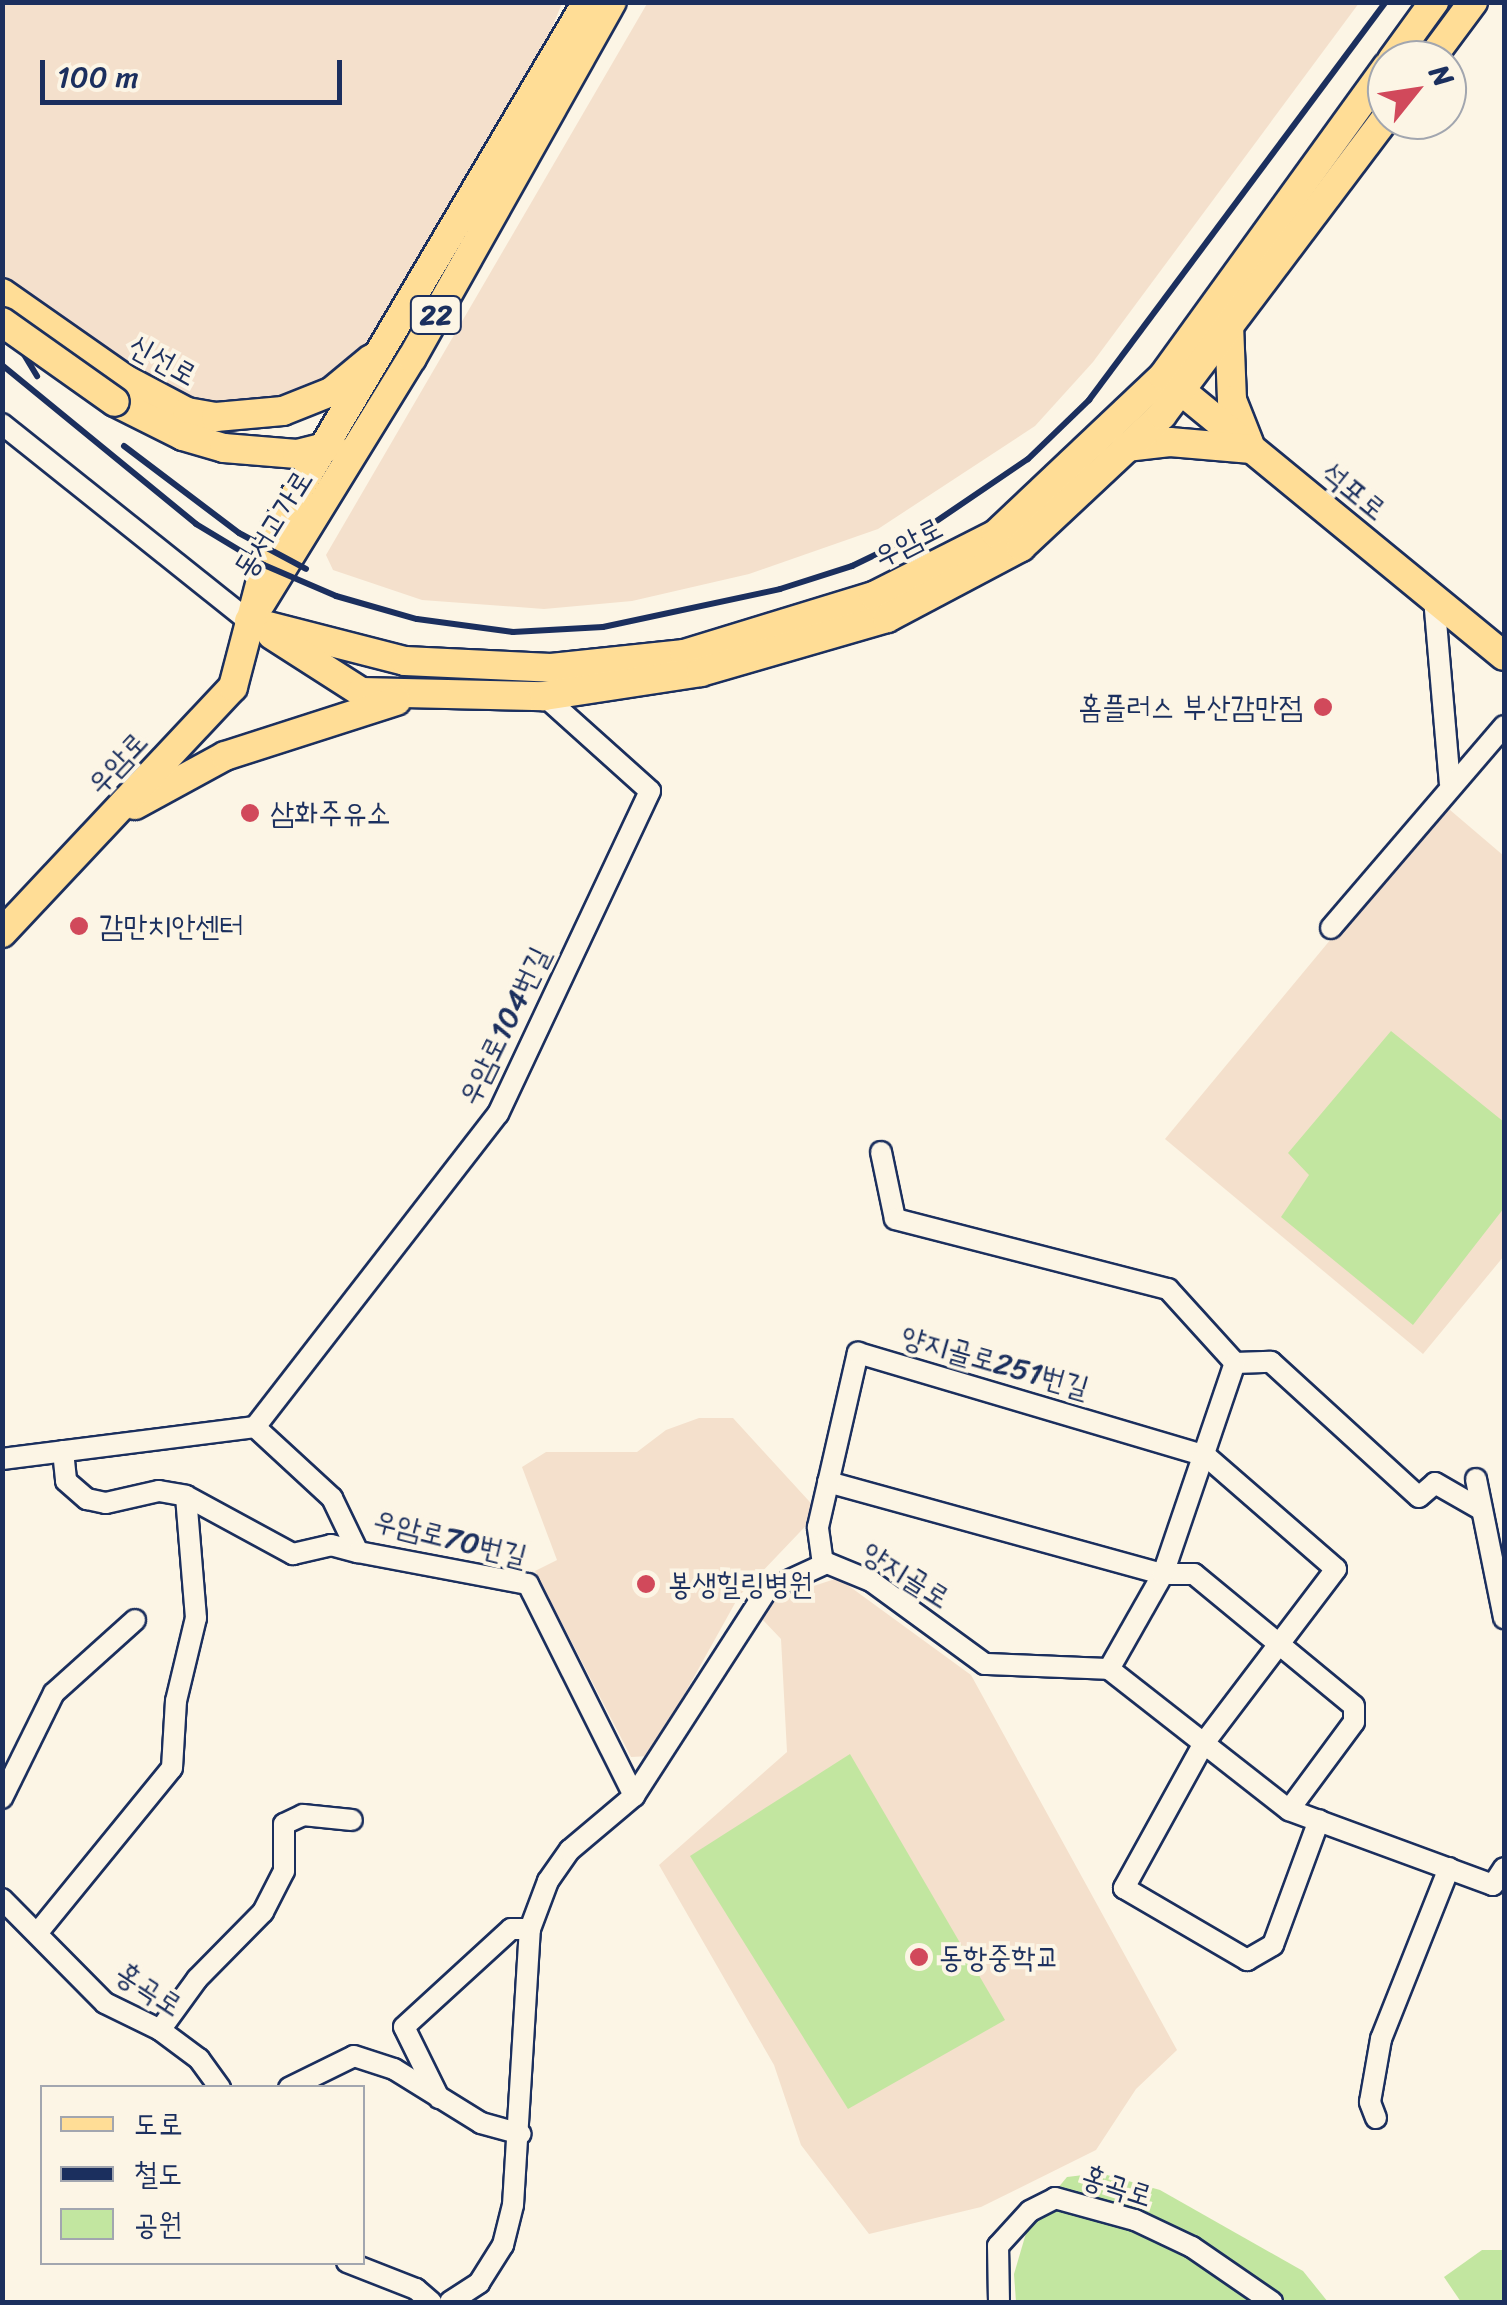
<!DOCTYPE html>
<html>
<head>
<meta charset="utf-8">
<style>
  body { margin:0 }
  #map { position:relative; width:1507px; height:2305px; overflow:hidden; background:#fcf5e5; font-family:Sriracha,"Poor Story",sans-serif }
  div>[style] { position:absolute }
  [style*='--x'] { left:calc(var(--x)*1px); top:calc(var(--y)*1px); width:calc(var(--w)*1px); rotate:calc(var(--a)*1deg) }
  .built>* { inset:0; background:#f4e0cc }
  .green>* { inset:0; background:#c2e6a0 }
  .roads { filter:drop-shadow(2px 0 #1b2f5e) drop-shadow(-2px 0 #1b2f5e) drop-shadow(0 2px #1b2f5e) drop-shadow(0 -2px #1b2f5e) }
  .minor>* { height:20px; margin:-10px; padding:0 10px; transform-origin:10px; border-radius:10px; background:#fcf5e5 }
  .major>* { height:28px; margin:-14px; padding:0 14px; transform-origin:14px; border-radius:14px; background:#ffdd96 }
  .rail>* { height:6px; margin:-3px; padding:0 3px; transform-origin:3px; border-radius:3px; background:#1b2f5e }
  .bridges { filter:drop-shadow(2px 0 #1b2f5e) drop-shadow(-2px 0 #1b2f5e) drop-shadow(0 2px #1b2f5e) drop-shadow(0 -2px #1b2f5e) }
  .major-bridge>* { height:28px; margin:-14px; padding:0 14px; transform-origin:14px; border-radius:14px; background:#ffdd96 }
  .dots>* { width:28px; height:28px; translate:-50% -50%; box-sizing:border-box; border:5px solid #fcf5e5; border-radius:50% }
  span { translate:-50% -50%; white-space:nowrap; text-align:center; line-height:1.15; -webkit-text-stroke:8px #fcf5e5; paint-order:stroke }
  .shield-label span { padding:2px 8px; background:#fcf5e5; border:2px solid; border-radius:8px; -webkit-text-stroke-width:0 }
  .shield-label { font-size:28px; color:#1b2f5e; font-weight:700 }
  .street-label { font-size:30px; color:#1b2f5e }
  .poi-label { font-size:30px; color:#1b2f5e }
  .right { translate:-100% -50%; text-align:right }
  .left { translate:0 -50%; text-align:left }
  .frame { position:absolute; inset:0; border:5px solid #1b2f5e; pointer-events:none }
  .legend { position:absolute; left:40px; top:2085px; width:325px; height:180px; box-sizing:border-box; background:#fcf5e5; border:2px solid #a2a6af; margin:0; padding:12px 18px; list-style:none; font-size:30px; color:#1b2f5e }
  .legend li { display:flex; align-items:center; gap:20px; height:50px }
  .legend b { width:50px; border:2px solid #a2a6af }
  .north { position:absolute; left:1367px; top:40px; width:100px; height:100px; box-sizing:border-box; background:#fcf5e5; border:2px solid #a2a6af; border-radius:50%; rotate:60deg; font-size:28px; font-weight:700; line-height:40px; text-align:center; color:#1b2f5e }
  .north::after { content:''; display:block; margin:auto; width:35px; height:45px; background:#d1495b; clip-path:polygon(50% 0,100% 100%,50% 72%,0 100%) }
  .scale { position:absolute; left:40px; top:60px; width:302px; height:45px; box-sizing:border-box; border:5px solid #1b2f5e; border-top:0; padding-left:12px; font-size:30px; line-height:35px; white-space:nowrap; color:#1b2f5e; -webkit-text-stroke:8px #fcf5e5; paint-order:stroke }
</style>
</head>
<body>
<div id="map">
  <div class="built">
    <i style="clip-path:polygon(648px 2px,1359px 2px,1359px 3px,1093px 362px,1035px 426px,878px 529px,749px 574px,632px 601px,544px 609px,422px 600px,333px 570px,326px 555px)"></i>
    <i style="clip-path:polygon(3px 3px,562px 3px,534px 72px,401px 310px,339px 383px,242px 408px,172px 396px,3px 280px)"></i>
    <i style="clip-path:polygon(1443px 804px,1504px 856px,1504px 1256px,1423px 1354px,1165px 1139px)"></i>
    <i style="clip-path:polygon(699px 1418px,733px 1418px,819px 1512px,739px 1596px,650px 1756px,631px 1757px,535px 1571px,557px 1560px,522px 1467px,546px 1452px,637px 1452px,666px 1430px)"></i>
    <i style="clip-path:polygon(838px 1578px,971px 1675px,1177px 2050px,1136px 2089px,1096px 2150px,981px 2207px,869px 2234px,801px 2145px,774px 2065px,659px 1865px,787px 1752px,781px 1639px,761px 1618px,771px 1600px)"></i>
  </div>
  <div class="green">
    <i style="clip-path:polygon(1391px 1031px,1504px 1122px,1504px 1208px,1413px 1325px,1281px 1217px,1309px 1175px,1288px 1153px)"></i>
    <i style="clip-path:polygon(850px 1754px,1005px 2020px,848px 2109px,690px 1856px)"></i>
    <i style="clip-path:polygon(1100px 2173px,1160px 2190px,1303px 2271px,1328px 2302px,1016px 2302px,1014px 2274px,1029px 2223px,1067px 2177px)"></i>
    <i style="clip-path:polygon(1482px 2250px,1504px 2250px,1504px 2302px,1461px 2302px,1444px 2277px)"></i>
  </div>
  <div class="roads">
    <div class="minor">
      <i style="--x:2;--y:424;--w:316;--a:38.6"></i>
      <i style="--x:1434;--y:598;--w:186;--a:85.1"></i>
      <i style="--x:1331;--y:928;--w:266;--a:-49.4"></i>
      <i style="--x:881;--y:1152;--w:68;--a:78.2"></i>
      <i style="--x:895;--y:1219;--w:282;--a:14.4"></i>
      <i style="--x:1168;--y:1289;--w:100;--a:47.8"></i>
      <i style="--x:1235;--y:1363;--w:36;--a:-2"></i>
      <i style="--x:1271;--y:1362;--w:200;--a:42.4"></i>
      <i style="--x:1419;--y:1497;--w:21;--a:-41"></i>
      <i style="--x:1435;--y:1483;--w:54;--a:29.9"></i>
      <i style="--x:255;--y:1427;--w:396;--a:-52.2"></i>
      <i style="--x:498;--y:1114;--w:357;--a:-64.8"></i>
      <i style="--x:650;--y:791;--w:142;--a:-138.1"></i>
      <i style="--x:63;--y:1451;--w:30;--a:84"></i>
      <i style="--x:66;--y:1481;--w:28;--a:41"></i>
      <i style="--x:87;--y:1499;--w:19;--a:12"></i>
      <i style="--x:106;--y:1503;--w:54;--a:-12.8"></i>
      <i style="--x:159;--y:1491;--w:27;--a:10"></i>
      <i style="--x:186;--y:1496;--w:122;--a:28.5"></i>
      <i style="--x:293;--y:1554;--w:39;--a:-13"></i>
      <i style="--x:331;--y:1545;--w:28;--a:15"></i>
      <i style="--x:2;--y:1459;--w:255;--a:-7.2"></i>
      <i style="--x:255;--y:1427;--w:105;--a:42.7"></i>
      <i style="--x:332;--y:1498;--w:60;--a:64.3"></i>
      <i style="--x:358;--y:1552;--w:173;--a:10.7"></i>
      <i style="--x:528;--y:1584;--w:237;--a:63.4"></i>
      <i style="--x:1476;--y:1479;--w:142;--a:78.6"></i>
      <i style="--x:828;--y:1482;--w:347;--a:15.4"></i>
      <i style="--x:1163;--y:1574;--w:31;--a:0"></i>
      <i style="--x:1194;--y:1574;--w:207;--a:39.5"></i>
      <i style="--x:1354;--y:1706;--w:16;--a:90"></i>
      <i style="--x:1354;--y:1722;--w:109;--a:126.5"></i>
      <i style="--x:823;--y:1564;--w:37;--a:-98"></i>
      <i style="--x:818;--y:1527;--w:179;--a:-77.1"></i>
      <i style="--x:858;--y:1353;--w:363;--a:16.5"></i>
      <i style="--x:1206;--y:1456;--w:172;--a:41"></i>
      <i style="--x:1336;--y:1569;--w:218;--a:127.2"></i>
      <i style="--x:1204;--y:1743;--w:166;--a:118.9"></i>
      <i style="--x:1124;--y:1888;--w:143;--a:30.3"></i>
      <i style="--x:1247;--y:1960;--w:30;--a:-30"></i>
      <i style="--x:1273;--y:1945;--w:133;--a:-69.8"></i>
      <i style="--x:1109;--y:1669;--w:109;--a:-60.4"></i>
      <i style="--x:1163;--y:1574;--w:223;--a:-71.2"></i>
      <i style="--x:2;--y:1798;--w:117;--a:-63.7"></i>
      <i style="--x:54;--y:1693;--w:109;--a:-42"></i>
      <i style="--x:2;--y:1899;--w:146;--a:45.3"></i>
      <i style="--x:105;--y:2003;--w:61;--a:26.1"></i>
      <i style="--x:160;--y:2030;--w:49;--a:36.6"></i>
      <i style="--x:199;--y:2059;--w:36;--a:54"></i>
      <i style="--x:39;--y:1931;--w:210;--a:-50.8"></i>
      <i style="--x:172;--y:1768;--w:67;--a:-86.6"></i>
      <i style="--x:176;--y:1701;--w:85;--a:-76.5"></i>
      <i style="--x:196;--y:1618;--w:122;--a:-94.7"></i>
      <i style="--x:160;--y:2030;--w:63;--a:-54"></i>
      <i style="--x:197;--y:1979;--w:94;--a:-45.4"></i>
      <i style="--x:263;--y:1912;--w:46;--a:-62.9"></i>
      <i style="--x:284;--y:1871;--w:47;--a:-90"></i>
      <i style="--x:284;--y:1824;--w:21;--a:-25"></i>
      <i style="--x:303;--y:1815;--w:49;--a:5.8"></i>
      <i style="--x:289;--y:2088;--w:72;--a:-26.2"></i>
      <i style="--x:354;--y:2056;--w:42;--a:18"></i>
      <i style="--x:394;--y:2069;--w:102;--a:31.8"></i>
      <i style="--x:481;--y:2123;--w:41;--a:15.4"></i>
      <i style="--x:439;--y:2098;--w:79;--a:-116.2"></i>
      <i style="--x:404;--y:2027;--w:145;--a:-42.5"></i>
      <i style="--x:511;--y:1929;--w:19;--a:0"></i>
      <i style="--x:1376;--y:2118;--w:17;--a:-111"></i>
      <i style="--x:1370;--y:2102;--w:64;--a:-80.1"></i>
      <i style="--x:1381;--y:2039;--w:184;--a:-68.3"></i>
      <i style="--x:347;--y:2262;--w:74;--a:21.4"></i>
      <i style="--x:416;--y:2289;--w:20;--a:41"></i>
      <i style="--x:450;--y:2302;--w:35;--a:-33"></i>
      <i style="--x:479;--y:2283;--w:45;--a:-57.7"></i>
      <i style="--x:503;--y:2245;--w:41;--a:-76"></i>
      <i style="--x:513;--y:2205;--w:277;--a:-86.5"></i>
      <i style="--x:530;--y:1929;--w:51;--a:-69.4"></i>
      <i style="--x:548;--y:1881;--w:38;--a:-55"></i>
      <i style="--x:570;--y:1850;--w:84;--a:-40.2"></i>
      <i style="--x:634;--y:1796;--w:244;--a:-57.2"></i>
      <i style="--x:766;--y:1591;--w:67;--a:-24.7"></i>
      <i style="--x:827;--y:1563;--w:48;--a:22.2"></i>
      <i style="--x:871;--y:1581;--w:141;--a:36.1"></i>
      <i style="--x:985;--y:1664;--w:124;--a:2.3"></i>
      <i style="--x:1109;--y:1669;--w:229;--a:38.1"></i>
      <i style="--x:1289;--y:1810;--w:217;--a:20.2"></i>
      <i style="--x:1493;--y:1885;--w:20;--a:-57"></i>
      <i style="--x:999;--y:2302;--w:56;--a:-91"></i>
      <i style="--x:998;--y:2246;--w:47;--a:-47.6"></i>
      <i style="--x:1030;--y:2211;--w:28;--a:-27"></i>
      <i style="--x:1055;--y:2198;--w:83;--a:15.4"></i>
      <i style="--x:1135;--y:2220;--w:63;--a:25.3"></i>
      <i style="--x:1192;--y:2247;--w:97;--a:34.5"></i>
    </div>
    <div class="major">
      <i style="--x:1392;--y:60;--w:72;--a:-54.1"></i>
      <i style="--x:1430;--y:60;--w:72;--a:-53.4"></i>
      <i style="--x:2;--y:293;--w:150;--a:35"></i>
      <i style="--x:125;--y:379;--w:70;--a:28"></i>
      <i style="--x:187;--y:412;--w:29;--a:10"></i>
      <i style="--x:216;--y:417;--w:67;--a:-5.1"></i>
      <i style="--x:283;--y:411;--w:52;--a:-21.6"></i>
      <i style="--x:331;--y:392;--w:52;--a:-39.5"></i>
      <i style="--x:1229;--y:325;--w:75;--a:87.7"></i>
      <i style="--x:1232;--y:400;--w:46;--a:68.4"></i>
      <i style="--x:1168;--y:380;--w:435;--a:39.4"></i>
      <i style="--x:115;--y:402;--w:76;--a:26.6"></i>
      <i style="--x:183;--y:436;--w:43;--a:16.3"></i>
      <i style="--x:224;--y:448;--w:73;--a:4.7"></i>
      <i style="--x:297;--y:454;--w:36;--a:-14"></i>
      <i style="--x:1126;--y:447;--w:44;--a:-6.5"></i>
      <i style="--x:1170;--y:442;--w:82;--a:4.9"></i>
      <i style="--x:261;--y:603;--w:288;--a:-58.4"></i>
      <i style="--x:412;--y:358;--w:408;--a:-60.7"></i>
      <i style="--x:249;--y:621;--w:161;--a:14.4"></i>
      <i style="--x:405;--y:661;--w:146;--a:2.7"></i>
      <i style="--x:551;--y:668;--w:134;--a:-6"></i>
      <i style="--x:684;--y:654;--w:199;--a:-17"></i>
      <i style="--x:874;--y:596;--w:137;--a:-26.9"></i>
      <i style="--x:996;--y:534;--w:230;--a:-43.4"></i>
      <i style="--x:1163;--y:376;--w:382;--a:-54.1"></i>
      <i style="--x:272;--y:635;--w:106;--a:32.6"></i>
      <i style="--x:361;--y:692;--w:183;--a:1.3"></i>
      <i style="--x:544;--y:696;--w:159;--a:-8.7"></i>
      <i style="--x:701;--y:672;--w:194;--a:-16.2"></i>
      <i style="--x:887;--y:618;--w:152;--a:-27.9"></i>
      <i style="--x:1021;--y:547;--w:193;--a:-43.1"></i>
      <i style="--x:1162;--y:415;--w:374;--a:-53"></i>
      <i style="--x:135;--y:805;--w:102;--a:-28.6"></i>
      <i style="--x:225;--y:756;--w:180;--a:-17.8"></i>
      <i style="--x:2;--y:933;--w:337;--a:-46.8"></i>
      <i style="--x:233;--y:687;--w:161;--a:-75.3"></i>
      <i style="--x:274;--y:531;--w:615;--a:-59.39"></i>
    </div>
  </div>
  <div class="rail">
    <i style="--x:2;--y:318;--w:68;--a:58.9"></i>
    <i style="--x:2;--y:365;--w:251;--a:39.3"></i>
    <i style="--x:196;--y:524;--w:79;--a:31.1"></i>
    <i style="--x:264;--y:565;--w:78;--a:23.3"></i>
    <i style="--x:336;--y:596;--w:84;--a:15.9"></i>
    <i style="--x:417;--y:619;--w:97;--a:7.7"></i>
    <i style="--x:513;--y:632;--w:90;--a:-3.2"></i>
    <i style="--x:603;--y:627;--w:181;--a:-12.1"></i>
    <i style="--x:780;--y:589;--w:76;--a:-17.7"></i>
    <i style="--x:852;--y:566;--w:71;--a:-25.8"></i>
    <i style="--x:916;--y:535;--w:135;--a:-34.2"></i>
    <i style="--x:1028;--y:459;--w:85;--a:-44"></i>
    <i style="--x:1089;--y:400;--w:497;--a:-53.3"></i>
    <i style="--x:124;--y:446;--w:144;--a:37.1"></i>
    <i style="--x:239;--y:533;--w:76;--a:28.2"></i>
  </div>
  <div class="bridges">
    <div class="major-bridge">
      <i style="--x:2;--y:322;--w:138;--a:35.3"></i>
    </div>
  </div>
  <div class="dots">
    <i style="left:1323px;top:707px;background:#d1495b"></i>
    <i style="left:250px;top:813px;background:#d1495b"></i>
    <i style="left:79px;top:926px;background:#d1495b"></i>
    <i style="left:646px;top:1584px;background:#d1495b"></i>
    <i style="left:919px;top:1957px;background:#d1495b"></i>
  </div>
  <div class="shield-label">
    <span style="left:436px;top:315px">22</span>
  </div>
  <div class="street-label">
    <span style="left:163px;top:360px;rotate:29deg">신선로</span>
    <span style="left:1354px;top:491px;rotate:39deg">석포로</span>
    <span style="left:273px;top:524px;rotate:-58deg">동서고가로</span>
    <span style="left:908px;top:542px;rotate:-27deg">우암로</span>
    <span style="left:117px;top:763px;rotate:-47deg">우암로</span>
    <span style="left:504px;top:1026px;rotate:-64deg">우암로104번길</span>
    <span style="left:995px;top:1362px;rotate:16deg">양지골로251번길</span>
    <span style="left:450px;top:1538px;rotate:14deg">우암로70번길</span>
    <span style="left:906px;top:1575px;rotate:32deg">양지골로</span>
    <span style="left:149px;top:1989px;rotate:33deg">홍곡로</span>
    <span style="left:1117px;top:2186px;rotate:18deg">홍곡로</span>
  </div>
  <div class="poi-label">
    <span class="right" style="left:1303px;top:707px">홈플러스 부산감만점</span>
    <span class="left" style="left:270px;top:813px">삼화주유소</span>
    <span class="left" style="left:99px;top:926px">감만치안센터</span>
    <span class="left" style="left:668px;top:1584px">봉생힐링병원</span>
    <span class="left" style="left:939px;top:1957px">동항중학교</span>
  </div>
  <div class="frame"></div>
  <ul class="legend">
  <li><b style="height:12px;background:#ffdd96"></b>도로</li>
  <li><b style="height:12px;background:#1b2f5e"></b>철도</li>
  <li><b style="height:28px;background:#c2e6a0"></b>공원</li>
  </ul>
  <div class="north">N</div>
  <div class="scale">100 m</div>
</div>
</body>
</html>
